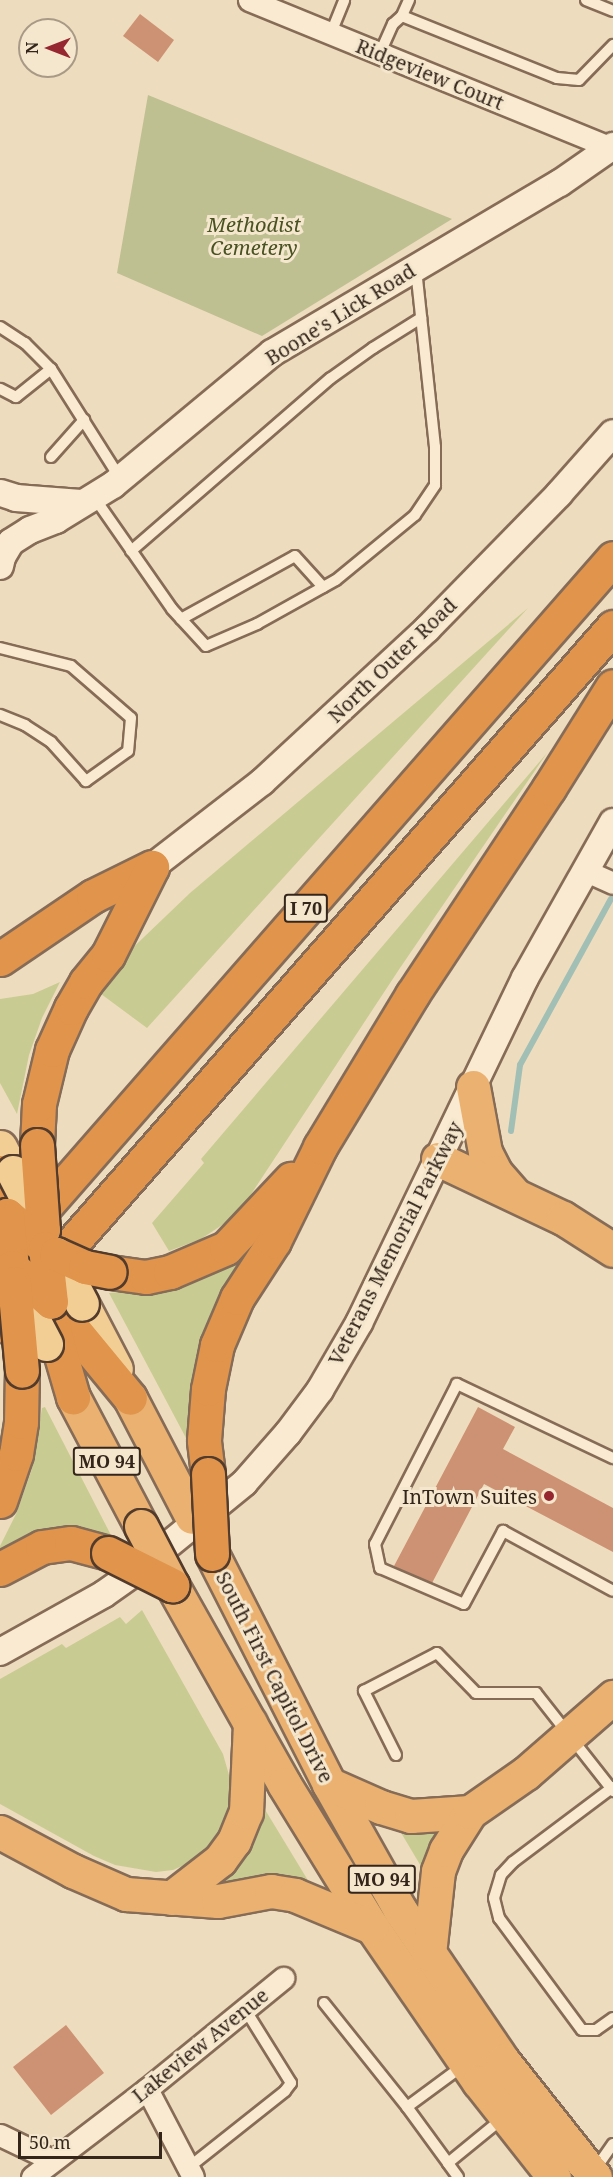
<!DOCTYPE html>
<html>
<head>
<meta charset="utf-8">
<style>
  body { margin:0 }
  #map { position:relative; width:613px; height:2177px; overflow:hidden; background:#eedcbe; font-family:"Noto Serif",serif }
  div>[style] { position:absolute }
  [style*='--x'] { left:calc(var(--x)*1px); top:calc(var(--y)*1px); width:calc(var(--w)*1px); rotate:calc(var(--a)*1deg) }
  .green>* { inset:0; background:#c9cc92 }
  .cemetery>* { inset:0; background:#bec092 }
  .stream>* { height:6px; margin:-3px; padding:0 3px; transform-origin:3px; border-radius:3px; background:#a1bfb4 }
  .building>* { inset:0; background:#cd9273 }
  .roads { filter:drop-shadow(2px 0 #866c57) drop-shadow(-2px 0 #866c57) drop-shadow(0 2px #866c57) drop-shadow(0 -2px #866c57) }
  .service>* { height:10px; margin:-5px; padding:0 5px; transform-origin:5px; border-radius:5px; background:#f9ead1 }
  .minor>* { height:21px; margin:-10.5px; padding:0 10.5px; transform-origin:10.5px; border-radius:10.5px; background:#f9ead1 }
  .tertiary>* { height:26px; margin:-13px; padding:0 13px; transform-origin:13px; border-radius:13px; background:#f9ead1 }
  .primary>* { height:33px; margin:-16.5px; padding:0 16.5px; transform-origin:16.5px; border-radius:16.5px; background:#f3ce94 }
  .trunk>* { height:33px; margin:-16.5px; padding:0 16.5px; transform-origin:16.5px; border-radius:16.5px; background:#eab170 }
  .motorway>* { height:33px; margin:-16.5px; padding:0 16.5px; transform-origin:16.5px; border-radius:16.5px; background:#e0944c }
  .bridges { filter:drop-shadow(2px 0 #533b2b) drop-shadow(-2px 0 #533b2b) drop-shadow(0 2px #533b2b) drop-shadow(0 -2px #533b2b) }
  .primary-bridge>* { height:33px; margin:-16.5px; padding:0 16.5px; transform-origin:16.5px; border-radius:16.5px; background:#f3ce94 }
  .trunk-bridge>* { height:33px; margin:-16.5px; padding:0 16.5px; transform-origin:16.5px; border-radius:16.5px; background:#eab170 }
  .motorway-bridge>* { height:33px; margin:-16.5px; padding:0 16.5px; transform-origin:16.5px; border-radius:16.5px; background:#e0944c }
  .dots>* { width:16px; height:16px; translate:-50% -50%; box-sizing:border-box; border:3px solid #f5e7cd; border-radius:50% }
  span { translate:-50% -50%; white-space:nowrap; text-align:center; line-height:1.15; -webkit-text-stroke:6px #f5e7cd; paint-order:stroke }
  .shield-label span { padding:2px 4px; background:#f5e7cd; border:2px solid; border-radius:4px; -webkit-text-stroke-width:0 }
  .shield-label { font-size:18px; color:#35261c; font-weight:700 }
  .street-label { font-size:20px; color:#35261c }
  .park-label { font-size:20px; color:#495222; font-style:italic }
  .poi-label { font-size:20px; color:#35261c }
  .right { translate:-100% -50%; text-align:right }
  .north { position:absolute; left:18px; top:18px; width:60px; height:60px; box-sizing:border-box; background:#f5e7cd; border:2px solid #a89a86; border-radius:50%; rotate:270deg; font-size:16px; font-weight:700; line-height:24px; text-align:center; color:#35261c }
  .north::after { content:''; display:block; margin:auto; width:21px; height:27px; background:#96262f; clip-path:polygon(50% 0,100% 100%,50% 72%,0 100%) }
  .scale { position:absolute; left:18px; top:2132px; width:144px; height:27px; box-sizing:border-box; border:3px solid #35261c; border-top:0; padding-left:8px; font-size:18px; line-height:21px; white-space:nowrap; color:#35261c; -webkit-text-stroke:4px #f5e7cd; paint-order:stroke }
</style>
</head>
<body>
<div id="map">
  <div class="green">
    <i style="clip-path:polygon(528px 608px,147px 1028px,97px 991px,120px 960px,190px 893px)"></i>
    <i style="clip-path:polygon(547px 753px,400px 968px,246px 1202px,234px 1217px,201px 1239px,169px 1251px,152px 1223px,204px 1163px,201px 1159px)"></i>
    <i style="clip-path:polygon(60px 982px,42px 1018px,29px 1055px,17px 1114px,0 1083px,0 999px,33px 994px)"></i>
    <i style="clip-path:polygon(240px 1259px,216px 1302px,200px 1341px,190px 1387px,188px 1437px,186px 1438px,109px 1293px,174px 1288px,206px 1277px)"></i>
    <i style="clip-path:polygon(45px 1407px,114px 1541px,0 1552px,0 1546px,16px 1514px,32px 1469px,42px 1408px)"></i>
    <i style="clip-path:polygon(142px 1610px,223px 1754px,231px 1782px,229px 1813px,215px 1842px,189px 1863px,173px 1870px,156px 1872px,115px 1865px,94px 1856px,0 1804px,0 1679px,62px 1644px,66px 1648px,120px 1617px,126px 1624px)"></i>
    <i style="clip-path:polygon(261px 1803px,312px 1887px,191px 1891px)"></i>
    <i style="clip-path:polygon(442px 1823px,425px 1873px,397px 1826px)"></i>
  </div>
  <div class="cemetery">
    <i style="clip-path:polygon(148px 95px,452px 219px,262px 336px,117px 273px)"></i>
  </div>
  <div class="stream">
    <i style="--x:511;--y:1131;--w:67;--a:-82.2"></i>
    <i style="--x:520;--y:1065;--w:189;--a:-61.3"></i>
  </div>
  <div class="building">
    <i style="clip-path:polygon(140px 14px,174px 40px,158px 62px,123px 36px)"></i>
    <i style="clip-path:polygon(478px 1407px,515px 1427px,503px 1449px,613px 1508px,613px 1552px,484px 1484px,431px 1585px,394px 1566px)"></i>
    <i style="clip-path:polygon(66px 2025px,104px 2073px,51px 2115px,13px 2067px)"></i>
  </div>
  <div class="roads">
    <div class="service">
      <i style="--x:409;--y:0;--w:17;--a:114"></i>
      <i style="--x:402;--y:16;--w:167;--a:21.8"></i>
      <i style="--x:557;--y:78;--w:22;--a:5"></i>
      <i style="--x:579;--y:80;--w:49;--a:-45.8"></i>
      <i style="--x:586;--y:0;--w:29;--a:22"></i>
      <i style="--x:331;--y:33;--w:35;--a:-68"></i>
      <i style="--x:380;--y:53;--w:32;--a:-66"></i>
      <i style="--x:393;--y:24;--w:12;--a:-42"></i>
      <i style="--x:0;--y:327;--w:30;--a:33"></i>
      <i style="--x:25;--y:343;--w:37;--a:45"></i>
      <i style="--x:51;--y:369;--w:45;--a:141.3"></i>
      <i style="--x:16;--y:397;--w:18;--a:-153"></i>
      <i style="--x:51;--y:369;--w:129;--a:57.7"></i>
      <i style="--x:51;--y:457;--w:50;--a:-48.3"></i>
      <i style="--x:94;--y:497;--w:136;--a:55.1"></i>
      <i style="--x:172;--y:609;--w:50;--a:47.4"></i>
      <i style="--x:206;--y:646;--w:56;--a:-23.3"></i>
      <i style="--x:257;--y:624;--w:90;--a:-29.1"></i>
      <i style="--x:336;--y:580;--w:102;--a:-39.4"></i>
      <i style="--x:415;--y:515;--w:36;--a:-56"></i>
      <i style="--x:435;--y:485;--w:38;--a:-90"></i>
      <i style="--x:435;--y:447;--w:178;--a:-96.1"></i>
      <i style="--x:131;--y:551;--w:264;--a:-40.9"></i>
      <i style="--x:331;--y:378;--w:52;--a:-35.5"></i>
      <i style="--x:373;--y:348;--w:57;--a:-32"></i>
      <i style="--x:181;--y:619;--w:130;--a:-28.9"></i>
      <i style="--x:295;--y:556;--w:42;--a:47.9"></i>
      <i style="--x:0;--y:648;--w:73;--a:14.2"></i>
      <i style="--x:71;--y:666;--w:79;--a:40.9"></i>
      <i style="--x:131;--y:718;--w:33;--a:95"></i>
      <i style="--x:128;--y:751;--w:52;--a:144.5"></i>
      <i style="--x:86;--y:781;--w:52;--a:-131.9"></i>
      <i style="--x:51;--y:742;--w:31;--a:-147"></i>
      <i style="--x:25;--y:725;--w:27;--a:-158"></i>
      <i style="--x:613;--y:1458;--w:173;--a:-154.6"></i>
      <i style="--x:457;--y:1384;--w:180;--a:117.1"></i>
      <i style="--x:375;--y:1544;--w:25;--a:78"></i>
      <i style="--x:380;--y:1568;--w:91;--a:23.2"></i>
      <i style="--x:464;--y:1604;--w:83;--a:-61.9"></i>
      <i style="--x:503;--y:1531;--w:125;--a:28.6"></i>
      <i style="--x:396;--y:1755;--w:72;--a:-116.6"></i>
      <i style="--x:364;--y:1691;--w:82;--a:-27.5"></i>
      <i style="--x:437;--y:1653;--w:56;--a:45.7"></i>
      <i style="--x:476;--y:1693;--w:60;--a:0"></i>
      <i style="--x:536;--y:1693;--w:125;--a:51.8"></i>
      <i style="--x:613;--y:1787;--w:125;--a:143.1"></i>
      <i style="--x:513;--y:1862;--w:18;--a:133"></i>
      <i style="--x:501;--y:1875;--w:24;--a:107"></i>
      <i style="--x:494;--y:1898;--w:21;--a:76"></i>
      <i style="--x:499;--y:1918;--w:139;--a:53.5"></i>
      <i style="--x:582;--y:2030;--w:14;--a:0"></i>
      <i style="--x:596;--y:2030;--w:21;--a:-35"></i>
      <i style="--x:324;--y:2003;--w:133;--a:51.4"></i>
      <i style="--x:448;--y:2163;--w:69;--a:-126.2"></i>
      <i style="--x:407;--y:2107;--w:71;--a:-36.4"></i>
      <i style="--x:188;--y:2168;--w:124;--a:-38.4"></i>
      <i style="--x:285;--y:2091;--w:10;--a:-53"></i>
      <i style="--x:291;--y:2083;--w:87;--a:-121.9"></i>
      <i style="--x:594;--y:2171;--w:33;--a:-55"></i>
      <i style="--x:458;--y:2177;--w:17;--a:-126"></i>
      <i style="--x:448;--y:2163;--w:71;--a:-39.3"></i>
    </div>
    <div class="minor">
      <i style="--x:249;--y:0;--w:392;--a:22.2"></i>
      <i style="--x:584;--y:870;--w:32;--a:24"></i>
      <i style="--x:147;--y:2089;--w:99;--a:62.4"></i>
      <i style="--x:0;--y:2135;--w:58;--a:25.7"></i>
      <i style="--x:32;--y:2177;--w:145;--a:-37.4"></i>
      <i style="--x:147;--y:2089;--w:176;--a:-39.2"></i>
    </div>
    <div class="tertiary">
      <i style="--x:1;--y:493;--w:16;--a:18"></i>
      <i style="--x:16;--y:498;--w:65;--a:4.4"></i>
      <i style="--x:0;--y:566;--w:9;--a:-77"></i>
      <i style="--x:2;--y:557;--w:17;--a:-59"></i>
      <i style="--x:11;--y:542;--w:22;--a:-32"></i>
      <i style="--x:30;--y:530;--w:28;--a:-21"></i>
      <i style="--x:56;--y:520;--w:67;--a:-31.6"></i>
      <i style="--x:113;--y:485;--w:207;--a:-39.7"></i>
      <i style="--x:272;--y:353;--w:334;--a:-30.6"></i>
      <i style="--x:560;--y:183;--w:65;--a:-34.9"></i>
      <i style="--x:152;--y:867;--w:139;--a:-37.7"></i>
      <i style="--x:262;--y:782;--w:225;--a:-42.8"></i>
      <i style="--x:427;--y:629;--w:189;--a:-45.6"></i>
      <i style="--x:559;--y:494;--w:81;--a:-48.5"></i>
      <i style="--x:0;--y:1652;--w:119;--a:-29.1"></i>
      <i style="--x:104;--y:1594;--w:38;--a:-35"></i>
      <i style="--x:135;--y:1572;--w:141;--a:-39.2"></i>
      <i style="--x:244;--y:1483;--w:67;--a:-48.7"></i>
      <i style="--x:288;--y:1433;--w:54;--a:-53.3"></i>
      <i style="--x:320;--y:1390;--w:78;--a:-59.8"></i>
      <i style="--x:359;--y:1323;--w:383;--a:-64.3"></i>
      <i style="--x:525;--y:978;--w:179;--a:-60.6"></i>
    </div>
    <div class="primary">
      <i style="--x:0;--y:1147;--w:28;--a:63"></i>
      <i style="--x:82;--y:1304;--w:73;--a:62.4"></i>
    </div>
    <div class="trunk">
      <i style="--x:473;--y:1087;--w:66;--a:79.5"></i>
      <i style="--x:485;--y:1152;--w:22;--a:63"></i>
      <i style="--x:495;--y:1172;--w:28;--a:49"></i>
      <i style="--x:438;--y:1159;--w:138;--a:25.3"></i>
      <i style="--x:563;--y:1218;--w:59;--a:32.6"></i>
      <i style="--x:73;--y:1397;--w:146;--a:62.2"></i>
      <i style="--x:130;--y:1398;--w:134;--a:62.5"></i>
      <i style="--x:212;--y:1554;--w:258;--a:63"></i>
      <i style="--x:329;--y:1784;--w:145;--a:60.6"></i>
      <i style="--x:400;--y:1910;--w:183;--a:55.7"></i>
      <i style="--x:503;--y:2061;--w:148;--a:51.6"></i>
      <i style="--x:172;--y:1585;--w:228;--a:60.6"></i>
      <i style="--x:284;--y:1784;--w:168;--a:58.4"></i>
      <i style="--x:372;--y:1927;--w:188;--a:55.4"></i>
      <i style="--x:479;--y:2082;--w:121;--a:51.7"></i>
      <i style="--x:329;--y:1784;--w:57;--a:23.9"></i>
      <i style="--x:381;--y:1807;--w:31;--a:17"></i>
      <i style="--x:411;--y:1816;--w:59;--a:-3.9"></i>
      <i style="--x:0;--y:1832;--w:83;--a:28.1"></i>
      <i style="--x:73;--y:1871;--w:58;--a:23.5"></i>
      <i style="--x:126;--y:1894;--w:92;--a:4.4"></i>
      <i style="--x:218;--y:1901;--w:54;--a:-10.7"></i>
      <i style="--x:271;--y:1891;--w:24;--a:9"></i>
      <i style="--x:295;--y:1895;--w:83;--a:22.6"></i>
      <i style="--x:171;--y:1898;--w:62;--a:-37.8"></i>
      <i style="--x:220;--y:1860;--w:24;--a:-54"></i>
      <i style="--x:234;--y:1841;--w:31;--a:-68"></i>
      <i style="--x:246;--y:1812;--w:89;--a:-87.4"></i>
      <i style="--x:429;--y:1954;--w:83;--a:-83.8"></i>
      <i style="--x:438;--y:1871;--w:22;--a:-69"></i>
      <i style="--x:446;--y:1850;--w:45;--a:-57.7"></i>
      <i style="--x:470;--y:1812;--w:68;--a:-34.9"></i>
      <i style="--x:526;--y:1773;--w:116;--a:-41.1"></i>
    </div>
    <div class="motorway">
      <i style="--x:0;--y:959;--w:112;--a:-34.1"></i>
      <i style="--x:93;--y:896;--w:66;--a:-26.2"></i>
      <i style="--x:37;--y:1145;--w:41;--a:-87.2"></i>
      <i style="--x:39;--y:1104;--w:56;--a:-76.5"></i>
      <i style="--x:52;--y:1050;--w:46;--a:-65.7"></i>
      <i style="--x:71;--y:1008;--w:30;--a:-60"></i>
      <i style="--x:86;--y:982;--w:35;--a:-51"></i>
      <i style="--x:108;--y:955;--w:98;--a:-63.4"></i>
      <i style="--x:0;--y:1172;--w:44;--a:80.8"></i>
      <i style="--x:27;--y:1227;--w:889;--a:-48.78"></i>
      <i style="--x:110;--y:1272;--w:36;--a:8"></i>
      <i style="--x:146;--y:1277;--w:25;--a:-12"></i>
      <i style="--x:170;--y:1272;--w:61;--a:-23.2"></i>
      <i style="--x:226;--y:1248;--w:95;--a:-46.7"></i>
      <i style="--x:51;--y:1302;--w:124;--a:50.5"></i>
      <i style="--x:52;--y:1310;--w:25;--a:83"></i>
      <i style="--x:55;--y:1335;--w:65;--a:73.8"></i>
      <i style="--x:0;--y:1325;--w:929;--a:-48.71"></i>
      <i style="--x:208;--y:1474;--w:34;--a:-97"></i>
      <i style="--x:204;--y:1440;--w:51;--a:-85.5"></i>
      <i style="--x:208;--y:1389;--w:45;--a:-78.4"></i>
      <i style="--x:217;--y:1345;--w:51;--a:-66.9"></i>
      <i style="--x:237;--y:1298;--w:68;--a:-57"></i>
      <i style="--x:274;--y:1241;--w:105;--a:-63.9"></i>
      <i style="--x:320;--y:1147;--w:178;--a:-58.8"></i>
      <i style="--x:412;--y:995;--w:248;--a:-56.5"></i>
      <i style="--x:549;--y:788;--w:120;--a:-57.9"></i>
      <i style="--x:0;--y:1501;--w:50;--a:-71.2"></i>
      <i style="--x:16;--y:1454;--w:32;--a:-81"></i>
      <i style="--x:21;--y:1422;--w:51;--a:-88.9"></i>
      <i style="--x:0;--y:1569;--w:47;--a:-27.6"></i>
      <i style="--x:42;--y:1547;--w:29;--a:-8"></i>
      <i style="--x:71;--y:1543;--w:38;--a:15"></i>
    </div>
  </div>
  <div class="bridges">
    <div class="primary-bridge">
      <i style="--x:13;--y:1172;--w:65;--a:62.7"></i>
      <i style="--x:56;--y:1254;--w:56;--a:62.5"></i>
      <i style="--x:14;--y:1283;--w:69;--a:62.3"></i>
    </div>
    <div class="trunk-bridge">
      <i style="--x:141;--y:1526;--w:67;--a:62.3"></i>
    </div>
    <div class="motorway-bridge">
      <i style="--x:37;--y:1145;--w:85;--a:86"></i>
      <i style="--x:7;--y:1215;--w:50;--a:41"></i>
      <i style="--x:45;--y:1248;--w:54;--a:83.7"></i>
      <i style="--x:7;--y:1215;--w:52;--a:84.5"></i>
      <i style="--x:12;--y:1267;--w:52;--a:41.9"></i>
      <i style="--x:56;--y:1254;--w:32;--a:24"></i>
      <i style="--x:85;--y:1267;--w:25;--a:11"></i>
      <i style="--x:14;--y:1283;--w:88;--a:84.8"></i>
      <i style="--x:208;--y:1474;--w:80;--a:87.1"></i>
      <i style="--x:108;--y:1553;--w:72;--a:26.6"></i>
    </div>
  </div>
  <div class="dots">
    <i style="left:549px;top:1496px;background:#96262f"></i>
  </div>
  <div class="shield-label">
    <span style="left:306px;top:908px">I 70</span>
    <span style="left:107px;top:1461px">MO 94</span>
    <span style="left:382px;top:1879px">MO 94</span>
  </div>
  <div class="street-label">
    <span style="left:430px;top:74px;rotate:22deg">Ridgeview Court</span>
    <span style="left:340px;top:314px;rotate:-32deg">Boone's Lick Road</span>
    <span style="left:392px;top:660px;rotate:-44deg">North Outer Road</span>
    <span style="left:395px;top:1243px;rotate:-63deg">Veterans Memorial Parkway</span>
    <span style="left:275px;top:1677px;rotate:63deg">South First Capitol Drive</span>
    <span style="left:200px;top:2045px;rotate:-39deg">Lakeview Avenue</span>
  </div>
  <div class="park-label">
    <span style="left:254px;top:236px">Methodist<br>Cemetery</span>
  </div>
  <div class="poi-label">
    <span class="right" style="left:537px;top:1496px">InTown Suites</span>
  </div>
  <div class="north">N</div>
  <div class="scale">50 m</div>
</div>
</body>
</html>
